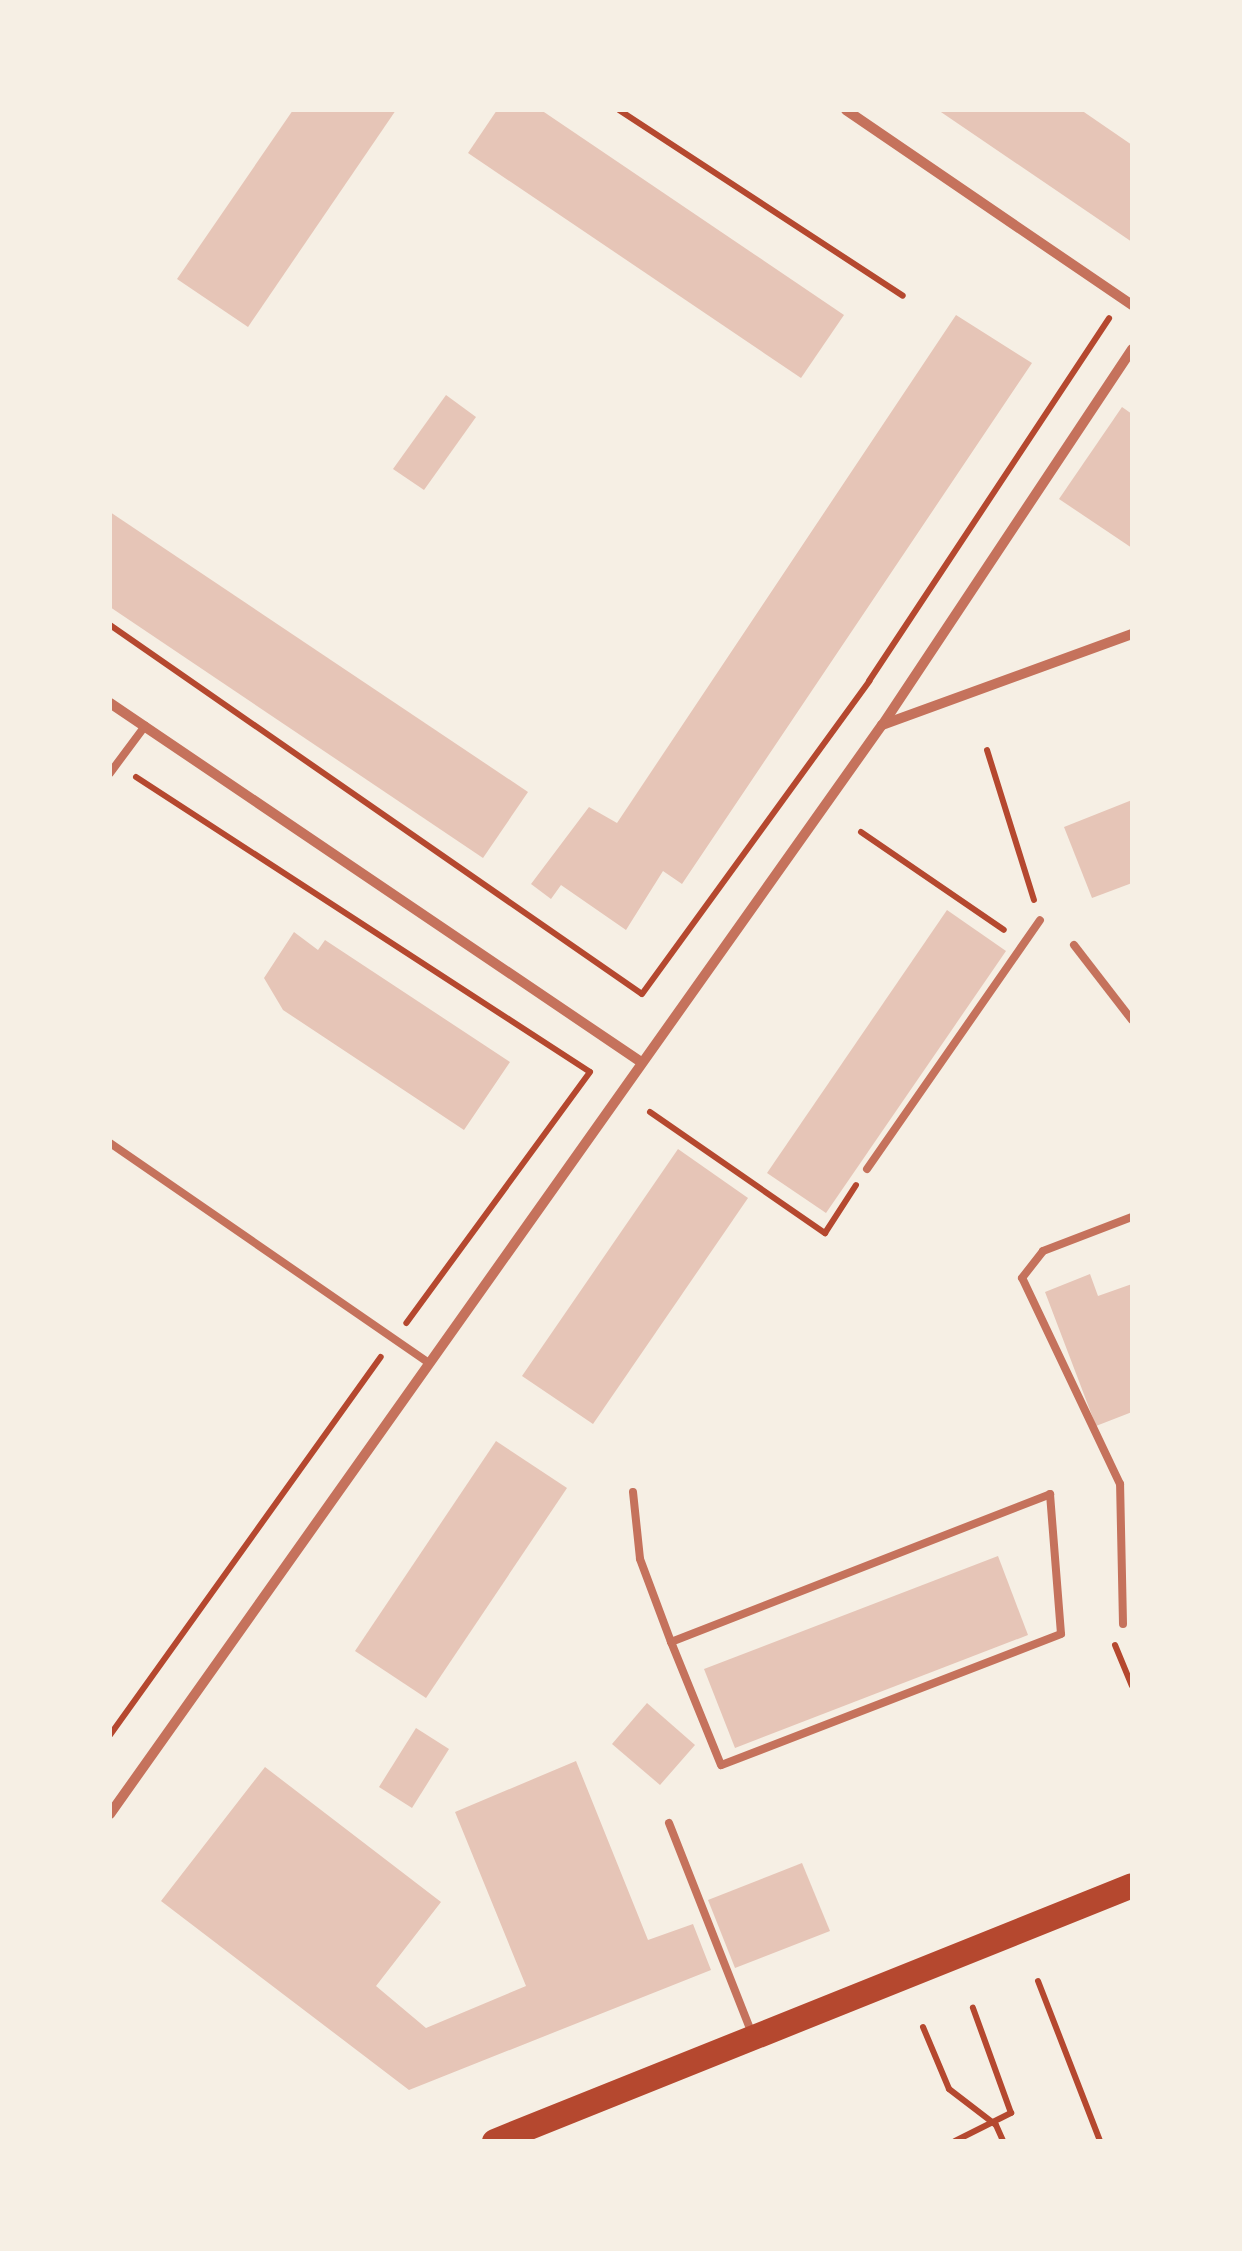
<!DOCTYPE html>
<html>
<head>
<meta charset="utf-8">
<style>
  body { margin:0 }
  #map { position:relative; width:1242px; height:2251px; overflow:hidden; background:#f6efe4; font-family:Georgia,serif }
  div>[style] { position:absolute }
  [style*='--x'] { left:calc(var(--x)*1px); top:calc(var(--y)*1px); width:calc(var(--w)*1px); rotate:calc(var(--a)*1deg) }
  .building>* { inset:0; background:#e6c5b7 }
  .path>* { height:6px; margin:-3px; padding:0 3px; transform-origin:3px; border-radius:3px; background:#b5482f }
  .service>* { height:8px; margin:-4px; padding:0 4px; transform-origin:4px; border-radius:4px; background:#c5725c }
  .minor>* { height:10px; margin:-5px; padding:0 5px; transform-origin:5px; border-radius:5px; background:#c5725c }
  .primary>* { height:25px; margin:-12.5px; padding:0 12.5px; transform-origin:12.5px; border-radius:12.5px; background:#b5482f }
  span { translate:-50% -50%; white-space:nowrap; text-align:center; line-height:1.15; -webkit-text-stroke:10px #f6efe4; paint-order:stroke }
  .frame { position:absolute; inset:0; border:112px solid #f6efe4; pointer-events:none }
</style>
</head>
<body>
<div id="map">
  <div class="building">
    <i style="clip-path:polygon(293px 110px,396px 110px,248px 327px,177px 279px)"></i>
    <i style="clip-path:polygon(497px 110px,541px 110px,844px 315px,801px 378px,468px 153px)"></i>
    <i style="clip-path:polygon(938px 110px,1081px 110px,1132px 145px,1132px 242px)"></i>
    <i style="clip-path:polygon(956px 315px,1032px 363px,682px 884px,663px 871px,626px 930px,561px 885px,551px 899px,531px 884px,589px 807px,617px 823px)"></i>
    <i style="clip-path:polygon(446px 395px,476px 417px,424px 490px,393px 469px)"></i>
    <i style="clip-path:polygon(1122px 407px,1132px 414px,1132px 548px,1059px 499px)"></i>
    <i style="clip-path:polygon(110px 512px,528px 792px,483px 858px,110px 607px)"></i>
    <i style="clip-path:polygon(1132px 800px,1132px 883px,1092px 898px,1064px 827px)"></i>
    <i style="clip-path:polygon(947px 910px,1006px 951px,826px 1213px,767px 1173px)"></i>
    <i style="clip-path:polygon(294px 932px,318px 950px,325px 940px,510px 1062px,464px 1130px,283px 1010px,264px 978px)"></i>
    <i style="clip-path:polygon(678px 1149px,748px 1198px,593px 1424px,522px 1376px)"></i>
    <i style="clip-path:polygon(1090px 1274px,1098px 1296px,1132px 1284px,1132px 1412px,1096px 1426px,1045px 1292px)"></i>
    <i style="clip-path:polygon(496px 1441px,567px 1488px,426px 1698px,355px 1651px)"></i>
    <i style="clip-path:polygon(998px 1556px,1028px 1635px,735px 1748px,704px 1669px)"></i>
    <i style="clip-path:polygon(647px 1703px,695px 1745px,660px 1785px,612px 1744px)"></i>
    <i style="clip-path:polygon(416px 1728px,449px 1749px,412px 1808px,379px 1787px)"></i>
    <i style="clip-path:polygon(576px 1761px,648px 1940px,693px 1924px,711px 1970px,409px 2090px,161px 1901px,265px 1767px,441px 1902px,376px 1986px,426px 2028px,526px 1986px,455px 1812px)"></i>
    <i style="clip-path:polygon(802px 1863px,830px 1931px,735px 1968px,708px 1900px)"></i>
  </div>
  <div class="path">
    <i style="--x:619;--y:110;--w:339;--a:33.2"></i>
    <i style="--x:110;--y:625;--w:647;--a:34.75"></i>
    <i style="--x:642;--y:994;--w:387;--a:-54"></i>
    <i style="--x:869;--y:681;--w:435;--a:-56.5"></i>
    <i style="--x:987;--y:750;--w:157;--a:72.6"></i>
    <i style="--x:136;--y:777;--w:541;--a:33.01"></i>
    <i style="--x:590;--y:1072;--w:311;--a:126.2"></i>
    <i style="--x:861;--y:832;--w:173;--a:34.4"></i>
    <i style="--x:650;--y:1112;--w:213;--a:34.7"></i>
    <i style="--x:825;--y:1233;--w:57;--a:-57.1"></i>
    <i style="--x:1115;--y:1645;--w:44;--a:67.5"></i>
    <i style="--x:110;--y:1735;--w:465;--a:-54.4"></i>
    <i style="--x:1038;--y:1981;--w:172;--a:68.8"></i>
    <i style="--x:923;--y:2027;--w:67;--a:67.2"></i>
    <i style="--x:949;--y:2089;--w:59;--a:37.5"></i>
    <i style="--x:996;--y:2125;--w:17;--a:66"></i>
    <i style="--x:955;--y:2141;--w:63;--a:-26.6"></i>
    <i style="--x:1011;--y:2113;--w:112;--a:-109.9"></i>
  </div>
  <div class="service">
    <i style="--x:110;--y:773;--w:59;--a:-53.3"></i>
    <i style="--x:1074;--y:945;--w:95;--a:52.3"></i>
    <i style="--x:110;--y:1143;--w:384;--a:34.6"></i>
    <i style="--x:867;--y:1169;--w:303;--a:-55.2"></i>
    <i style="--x:633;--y:1492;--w:67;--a:84"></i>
    <i style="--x:640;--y:1559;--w:89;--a:69.5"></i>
    <i style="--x:1050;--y:1494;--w:140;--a:85.5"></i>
    <i style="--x:1061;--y:1634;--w:364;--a:158.9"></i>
    <i style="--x:721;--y:1765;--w:133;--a:-112.1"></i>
    <i style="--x:671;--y:1642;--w:407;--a:-21.3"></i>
    <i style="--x:1123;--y:1624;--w:140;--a:-91.2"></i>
    <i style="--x:1120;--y:1484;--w:228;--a:-115.4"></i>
    <i style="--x:1022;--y:1278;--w:34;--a:-52"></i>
    <i style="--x:1043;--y:1251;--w:95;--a:-20.9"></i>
    <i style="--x:669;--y:1823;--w:227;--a:68.5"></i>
  </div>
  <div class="minor">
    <i style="--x:846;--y:110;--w:346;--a:34.3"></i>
    <i style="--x:110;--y:703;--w:637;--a:34.06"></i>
    <i style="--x:883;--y:724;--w:450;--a:-56.4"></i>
    <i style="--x:110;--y:1814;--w:1335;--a:-54.67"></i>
    <i style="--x:882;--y:725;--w:266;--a:-20"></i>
  </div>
  <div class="primary">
    <i style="--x:494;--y:2141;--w:687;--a:-21.86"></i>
  </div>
  <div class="frame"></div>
</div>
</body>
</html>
